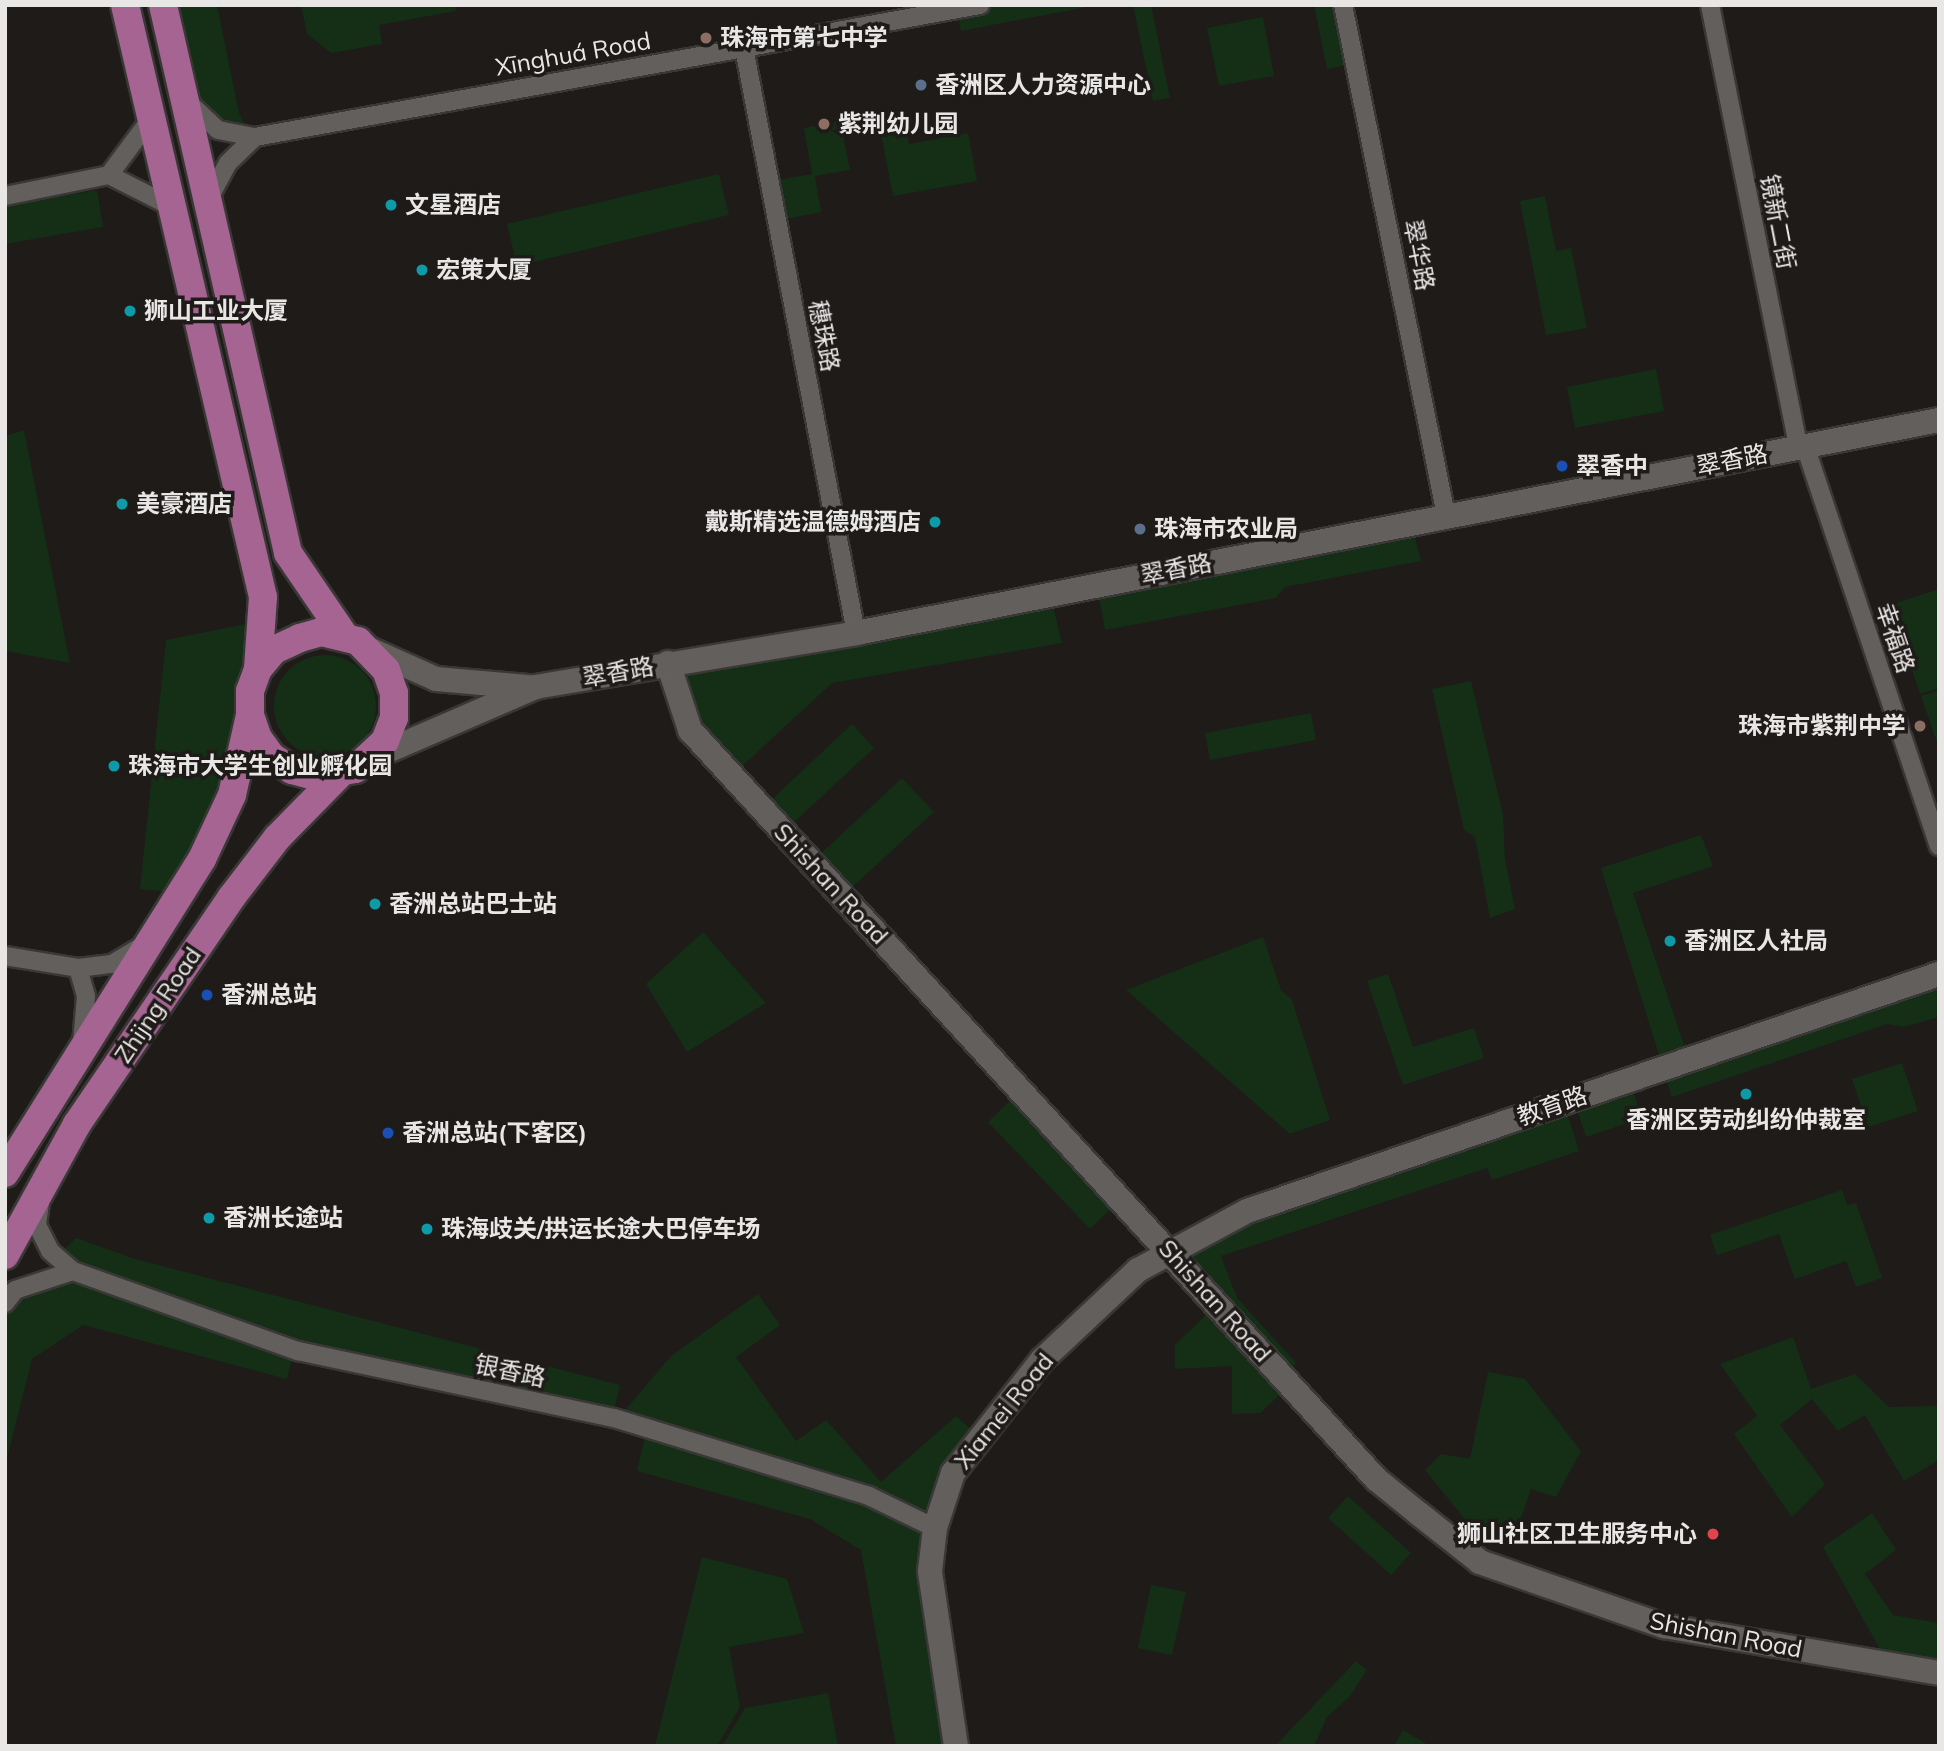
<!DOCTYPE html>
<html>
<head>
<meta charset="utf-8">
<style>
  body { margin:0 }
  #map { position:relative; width:1944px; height:1751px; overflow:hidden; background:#1e1b19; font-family:Mulish,"Noto Sans SC",sans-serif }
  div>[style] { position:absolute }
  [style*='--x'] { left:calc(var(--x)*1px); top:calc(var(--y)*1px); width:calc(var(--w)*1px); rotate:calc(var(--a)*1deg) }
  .green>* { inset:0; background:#142f16 }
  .round { border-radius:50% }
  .roads { filter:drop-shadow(2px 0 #3a3836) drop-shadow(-2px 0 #3a3836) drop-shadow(0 2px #3a3836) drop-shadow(0 -2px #3a3836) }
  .street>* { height:18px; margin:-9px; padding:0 9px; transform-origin:9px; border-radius:9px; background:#635f5d }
  .secondary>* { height:24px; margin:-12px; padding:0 12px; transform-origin:12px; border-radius:12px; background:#635f5d }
  .primary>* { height:28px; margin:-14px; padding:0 14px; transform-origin:14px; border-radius:14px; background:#a56492 }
  .dots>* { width:19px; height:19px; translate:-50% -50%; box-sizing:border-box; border:4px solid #1e1b19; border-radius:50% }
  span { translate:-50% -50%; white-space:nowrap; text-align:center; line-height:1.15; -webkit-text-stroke:7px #1e1b19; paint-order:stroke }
  .poi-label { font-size:24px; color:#e9e7e6; font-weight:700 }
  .left { translate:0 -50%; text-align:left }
  .right { translate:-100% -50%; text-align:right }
  .street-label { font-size:24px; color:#e9e7e6 }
  .frame { position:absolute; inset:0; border:7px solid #e9e7e6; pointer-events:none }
</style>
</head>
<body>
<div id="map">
  <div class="green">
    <i style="clip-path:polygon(168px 5px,217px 5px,239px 113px,248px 131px,221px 125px,188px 94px)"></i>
    <i style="clip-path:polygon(301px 5px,455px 5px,456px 11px,379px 25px,382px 44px,331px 53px,307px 34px)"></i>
    <i style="clip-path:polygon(956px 5px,1097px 5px,961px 31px)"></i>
    <i style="clip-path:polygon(1133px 5px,1151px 5px,1170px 98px,1153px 101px)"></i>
    <i style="clip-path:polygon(1314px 5px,1337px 5px,1348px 65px,1327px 69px)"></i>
    <i style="clip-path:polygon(1263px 17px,1274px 76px,1219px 86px,1207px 28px)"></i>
    <i style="clip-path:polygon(904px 118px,909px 144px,968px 133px,977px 181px,893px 196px,879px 123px)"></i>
    <i style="clip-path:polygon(840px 121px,850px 170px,815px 176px,821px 212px,781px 220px,773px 181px,812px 174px,804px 128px)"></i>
    <i style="clip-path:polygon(719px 174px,729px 215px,517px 266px,507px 224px)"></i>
    <i style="clip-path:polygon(97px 190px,103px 227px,5px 244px,5px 206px)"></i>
    <i style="clip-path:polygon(1545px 196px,1556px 251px,1571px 248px,1587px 328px,1546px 335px,1520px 201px)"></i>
    <i style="clip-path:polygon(1656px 369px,1664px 411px,1575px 428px,1567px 387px)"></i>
    <i style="clip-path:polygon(24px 430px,70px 663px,5px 651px,5px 436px)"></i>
    <i style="clip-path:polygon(1413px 529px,1421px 561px,1285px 587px,1276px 598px,1105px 630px,1098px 590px)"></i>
    <i style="clip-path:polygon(1939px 589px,1939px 688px,1920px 694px,1890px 605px)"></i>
    <i style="clip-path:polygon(1051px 598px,1062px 643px,832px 683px,737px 771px,698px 727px,677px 668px)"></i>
    <i style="clip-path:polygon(251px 623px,219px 792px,168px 892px,140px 889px,166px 640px)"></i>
    <i class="round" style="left:274px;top:655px;width:102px;height:102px"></i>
    <i style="clip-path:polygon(1471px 681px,1503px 815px,1505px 859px,1515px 909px,1490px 918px,1475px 837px,1464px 830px,1432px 689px)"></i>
    <i style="clip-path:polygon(1939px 690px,1939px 748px,1921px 696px)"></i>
    <i style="clip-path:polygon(1311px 713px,1316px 740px,1210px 760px,1205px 733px)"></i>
    <i style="clip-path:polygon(852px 724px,874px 748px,790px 826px,768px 803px)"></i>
    <i style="clip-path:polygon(902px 778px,934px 812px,848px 891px,816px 858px)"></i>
    <i style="clip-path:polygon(1701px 835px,1713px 866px,1633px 893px,1687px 1054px,1661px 1061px,1601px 868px)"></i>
    <i style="clip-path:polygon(703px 932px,766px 1003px,687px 1052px,646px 984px)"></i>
    <i style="clip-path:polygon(1263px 937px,1281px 990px,1292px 1000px,1330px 1120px,1290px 1134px,1126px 990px)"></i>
    <i style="clip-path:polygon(1388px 974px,1413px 1047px,1474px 1028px,1484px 1058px,1403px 1085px,1367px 981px)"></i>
    <i style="clip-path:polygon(1939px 980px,1939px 1017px,1903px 1027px,1887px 1024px,1672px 1097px,1664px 1073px)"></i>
    <i style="clip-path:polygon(1902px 1063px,1918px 1111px,1868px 1127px,1852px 1079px)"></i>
    <i style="clip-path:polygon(1631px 1085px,1642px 1118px,1586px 1137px,1575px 1104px)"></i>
    <i style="clip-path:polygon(1015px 1096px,1117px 1203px,1090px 1229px,988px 1122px)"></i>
    <i style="clip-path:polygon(1565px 1106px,1579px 1151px,1492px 1180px,1487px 1168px,1221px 1256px,1237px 1298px,1296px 1363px,1286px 1372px,1176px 1252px,1248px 1215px)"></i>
    <i style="clip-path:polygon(1842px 1190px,1847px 1205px,1856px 1203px,1882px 1278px,1856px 1287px,1846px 1261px,1795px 1279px,1779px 1234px,1717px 1255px,1710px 1235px)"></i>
    <i style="clip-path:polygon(76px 1238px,135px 1259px,620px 1385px,613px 1414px,300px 1347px,74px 1267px,59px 1254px)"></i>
    <i style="clip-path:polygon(72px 1277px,293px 1355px,287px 1379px,83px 1325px,32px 1359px,5px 1466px,5px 1312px,17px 1295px)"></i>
    <i style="clip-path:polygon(758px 1294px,780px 1325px,736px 1357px,796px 1441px,826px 1420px,881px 1482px,956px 1416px,978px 1435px,932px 1522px,621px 1415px,671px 1356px)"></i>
    <i style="clip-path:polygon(1214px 1307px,1287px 1388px,1260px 1413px,1232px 1414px,1232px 1366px,1175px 1369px,1175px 1345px)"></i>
    <i style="clip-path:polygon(1793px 1337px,1811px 1389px,1855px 1374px,1889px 1407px,1939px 1406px,1939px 1460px,1904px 1481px,1865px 1415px,1838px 1431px,1812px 1399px,1780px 1425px,1825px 1484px,1792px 1517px,1734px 1434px,1757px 1416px,1720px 1364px)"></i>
    <i style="clip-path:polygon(1488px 1372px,1525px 1379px,1581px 1451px,1556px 1497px,1531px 1489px,1514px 1539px,1468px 1523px,1425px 1470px,1441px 1454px,1470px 1459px)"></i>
    <i style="clip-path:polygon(646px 1432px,864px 1499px,931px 1532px,953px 1746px,896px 1746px,861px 1550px,810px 1519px,637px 1471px)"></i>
    <i style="clip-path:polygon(1348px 1496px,1411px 1553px,1391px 1575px,1328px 1518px)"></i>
    <i style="clip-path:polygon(1872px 1513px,1896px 1550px,1865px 1574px,1893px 1615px,1939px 1623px,1939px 1668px,1886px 1660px,1823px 1547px)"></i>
    <i style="clip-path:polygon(702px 1557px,787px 1579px,804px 1633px,729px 1647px,740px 1707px,717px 1746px,655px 1746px)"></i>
    <i style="clip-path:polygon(1151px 1585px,1186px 1592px,1172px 1655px,1138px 1648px)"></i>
    <i style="clip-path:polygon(1356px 1661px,1367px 1670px,1349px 1697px,1327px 1717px,1314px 1746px,1275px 1746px)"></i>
    <i style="clip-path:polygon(828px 1693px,838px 1746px,722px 1746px,745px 1708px)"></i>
    <i style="clip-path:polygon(1403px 1730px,1430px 1746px,1394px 1746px)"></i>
  </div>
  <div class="roads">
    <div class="street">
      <i style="--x:1343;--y:5;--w:520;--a:78.58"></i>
      <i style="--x:1710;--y:5;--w:451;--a:78.7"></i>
      <i style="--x:744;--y:48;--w:596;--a:79.16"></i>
      <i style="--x:187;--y:101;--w:42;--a:43.1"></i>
      <i style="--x:218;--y:130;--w:38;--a:11"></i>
      <i style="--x:109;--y:175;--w:69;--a:-53.3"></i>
      <i style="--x:5;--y:196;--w:106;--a:-11.4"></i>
      <i style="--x:109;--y:175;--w:68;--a:26.9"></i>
      <i style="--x:207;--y:202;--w:44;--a:-61.7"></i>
      <i style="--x:228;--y:163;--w:37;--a:-44"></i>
      <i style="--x:255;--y:137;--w:737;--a:-10.32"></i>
      <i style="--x:1805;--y:446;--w:422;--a:71.5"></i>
      <i style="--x:5;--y:956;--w:74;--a:9.3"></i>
      <i style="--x:78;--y:968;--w:34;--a:-7"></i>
      <i style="--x:112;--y:964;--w:39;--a:-31"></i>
      <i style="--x:78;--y:968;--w:29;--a:74"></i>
      <i style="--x:86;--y:996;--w:48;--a:94.8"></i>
      <i style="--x:40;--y:1203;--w:22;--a:98"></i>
      <i style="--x:37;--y:1225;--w:29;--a:63"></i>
      <i style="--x:50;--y:1251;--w:30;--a:41"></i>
      <i style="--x:73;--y:1271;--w:239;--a:19.6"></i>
      <i style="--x:298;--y:1351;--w:323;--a:12"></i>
      <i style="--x:614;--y:1418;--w:267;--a:17"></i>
      <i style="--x:869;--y:1496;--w:73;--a:25.9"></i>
      <i style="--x:5;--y:1303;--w:16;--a:-52"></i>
      <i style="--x:15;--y:1290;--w:61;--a:-18.1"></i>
    </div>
    <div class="secondary">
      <i style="--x:371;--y:650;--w:71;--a:24"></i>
      <i style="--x:436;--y:679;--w:92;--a:5"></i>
      <i style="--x:668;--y:663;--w:71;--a:71.8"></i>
      <i style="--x:690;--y:730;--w:1016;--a:47.51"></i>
      <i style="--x:1376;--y:1479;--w:54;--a:39"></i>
      <i style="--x:1418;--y:1513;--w:79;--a:38.3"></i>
      <i style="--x:1480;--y:1562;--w:195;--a:19.2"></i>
      <i style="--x:1664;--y:1626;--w:279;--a:9.7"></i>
      <i style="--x:369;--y:759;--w:181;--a:-23.4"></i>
      <i style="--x:535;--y:687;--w:326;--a:-9.5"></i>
      <i style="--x:856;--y:633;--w:1104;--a:-11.13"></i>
      <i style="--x:956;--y:1746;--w:177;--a:-98.5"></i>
      <i style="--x:930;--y:1571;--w:43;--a:-83.4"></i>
      <i style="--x:935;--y:1528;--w:58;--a:-71.9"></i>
      <i style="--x:953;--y:1473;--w:144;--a:-51.8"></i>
      <i style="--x:1042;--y:1360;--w:132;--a:-43.2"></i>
      <i style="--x:1138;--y:1270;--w:124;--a:-28.4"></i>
      <i style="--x:1247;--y:1211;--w:731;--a:-18.91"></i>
    </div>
    <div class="primary">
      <i style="--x:125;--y:5;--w:608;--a:76.88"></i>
      <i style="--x:263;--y:597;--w:72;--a:94"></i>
      <i style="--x:258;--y:669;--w:23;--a:110"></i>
      <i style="--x:250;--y:691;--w:24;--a:90"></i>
      <i style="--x:250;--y:715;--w:24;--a:71"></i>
      <i style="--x:258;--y:738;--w:24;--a:54"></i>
      <i style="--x:272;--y:757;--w:24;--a:33"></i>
      <i style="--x:292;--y:770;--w:24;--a:15"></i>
      <i style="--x:315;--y:776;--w:41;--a:-9.9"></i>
      <i style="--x:355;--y:769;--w:41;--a:-43"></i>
      <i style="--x:385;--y:741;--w:25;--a:-69"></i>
      <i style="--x:394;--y:718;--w:25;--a:-90"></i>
      <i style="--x:394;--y:693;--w:24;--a:-109"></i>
      <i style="--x:386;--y:670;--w:40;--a:-134"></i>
      <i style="--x:358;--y:641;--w:38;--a:-166"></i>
      <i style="--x:321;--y:632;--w:22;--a:164"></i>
      <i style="--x:300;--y:638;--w:29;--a:155"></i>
      <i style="--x:274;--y:650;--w:25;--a:130"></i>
      <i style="--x:163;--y:5;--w:562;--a:77.15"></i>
      <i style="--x:288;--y:553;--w:99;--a:55.7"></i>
      <i style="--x:5;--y:1173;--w:371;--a:-57.9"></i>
      <i style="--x:202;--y:859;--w:71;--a:-64.9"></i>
      <i style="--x:232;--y:795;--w:82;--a:-77.3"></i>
      <i style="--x:5;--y:1255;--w:149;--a:-61.2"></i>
      <i style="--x:77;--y:1124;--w:273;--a:-55.7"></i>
      <i style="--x:231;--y:898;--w:76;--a:-52.5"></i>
      <i style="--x:277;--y:838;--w:88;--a:-45.5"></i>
    </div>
  </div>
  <div class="dots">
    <i style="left:706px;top:38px;background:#8d6e63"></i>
    <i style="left:921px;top:85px;background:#5c6f8a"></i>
    <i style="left:824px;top:124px;background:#8d6e63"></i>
    <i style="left:391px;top:205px;background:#0f9aa8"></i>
    <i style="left:422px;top:270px;background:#0f9aa8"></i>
    <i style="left:130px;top:311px;background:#0f9aa8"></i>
    <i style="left:1562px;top:466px;background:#1a4fb4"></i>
    <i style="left:122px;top:504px;background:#0f9aa8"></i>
    <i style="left:935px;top:522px;background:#0f9aa8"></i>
    <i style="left:1140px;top:529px;background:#5c6f8a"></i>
    <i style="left:1920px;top:726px;background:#8d6e63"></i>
    <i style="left:114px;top:766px;background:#0f9aa8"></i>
    <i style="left:375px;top:904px;background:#0f9aa8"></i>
    <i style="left:1670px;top:941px;background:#0f9aa8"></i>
    <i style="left:207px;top:995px;background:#1a4fb4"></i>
    <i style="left:1746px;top:1094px;background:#0f9aa8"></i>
    <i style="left:388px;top:1133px;background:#1a4fb4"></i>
    <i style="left:209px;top:1218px;background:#0f9aa8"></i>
    <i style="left:427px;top:1229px;background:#0f9aa8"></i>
    <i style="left:1713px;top:1534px;background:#e0444e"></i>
  </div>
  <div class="poi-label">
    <span class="left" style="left:720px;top:38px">珠海市第七中学</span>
    <span class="left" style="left:935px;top:85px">香洲区人力资源中心</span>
    <span class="left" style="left:838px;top:124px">紫荆幼儿园</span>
    <span class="left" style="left:405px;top:205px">文星酒店</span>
    <span class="left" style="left:436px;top:270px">宏策大厦</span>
    <span class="left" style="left:144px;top:311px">狮山工业大厦</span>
    <span class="left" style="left:1576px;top:466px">翠香中</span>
    <span class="left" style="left:136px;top:504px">美豪酒店</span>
    <span class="right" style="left:921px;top:522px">戴斯精选温德姆酒店</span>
    <span class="left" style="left:1154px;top:529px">珠海市农业局</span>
    <span class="right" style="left:1906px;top:726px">珠海市紫荆中学</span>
    <span class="left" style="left:128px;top:766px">珠海市大学生创业孵化园</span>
    <span class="left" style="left:389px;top:904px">香洲总站巴士站</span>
    <span class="left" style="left:1684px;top:941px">香洲区人社局</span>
    <span class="left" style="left:221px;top:995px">香洲总站</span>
    <span style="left:1746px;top:1120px">香洲区劳动纠纷仲裁室</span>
    <span class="left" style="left:402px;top:1133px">香洲总站(下客区)</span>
    <span class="left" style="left:223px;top:1218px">香洲长途站</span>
    <span class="left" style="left:441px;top:1229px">珠海歧关/拱运长途大巴停车场</span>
    <span class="right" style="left:1697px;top:1534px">狮山社区卫生服务中心</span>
  </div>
  <div class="street-label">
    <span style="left:573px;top:54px;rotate:-10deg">Xīnghuá Road</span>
    <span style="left:1778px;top:222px;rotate:79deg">镜新二街</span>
    <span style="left:1419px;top:255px;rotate:79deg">翠华路</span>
    <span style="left:824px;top:336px;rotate:79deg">穗珠路</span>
    <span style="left:1732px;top:460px;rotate:-11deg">翠香路</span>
    <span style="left:1176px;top:569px;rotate:-11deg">翠香路</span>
    <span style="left:1895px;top:638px;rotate:71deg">幸福路</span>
    <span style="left:618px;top:672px;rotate:-10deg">翠香路</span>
    <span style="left:831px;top:884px;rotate:47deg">Shishan Road</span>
    <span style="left:158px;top:1005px;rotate:-56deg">Zhijng Road</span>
    <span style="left:1552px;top:1106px;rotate:-19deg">教育路</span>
    <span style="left:1215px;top:1301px;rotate:48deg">Shishan Road</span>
    <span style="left:510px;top:1371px;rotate:12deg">银香路</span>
    <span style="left:1004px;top:1411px;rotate:-51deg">Xiamei Road</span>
    <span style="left:1726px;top:1635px;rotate:11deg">Shishan Road</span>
  </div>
  <div class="frame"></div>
</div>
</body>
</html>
